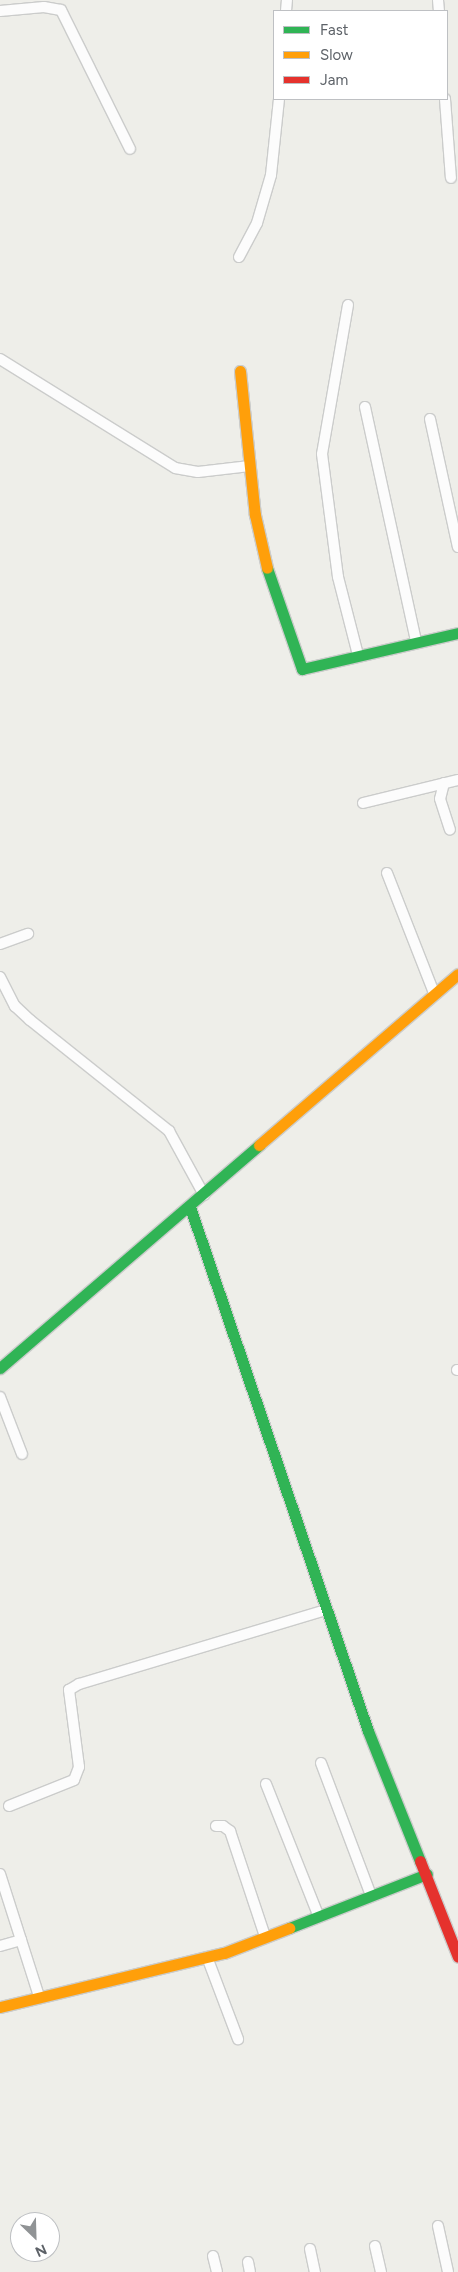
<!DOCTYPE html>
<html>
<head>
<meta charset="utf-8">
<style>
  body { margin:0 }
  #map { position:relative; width:458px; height:2272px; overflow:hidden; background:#eeeee9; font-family:Figtree,sans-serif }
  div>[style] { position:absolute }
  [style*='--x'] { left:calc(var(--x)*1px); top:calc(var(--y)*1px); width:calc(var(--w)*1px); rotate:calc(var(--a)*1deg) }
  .roads { filter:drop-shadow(1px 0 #cbcccb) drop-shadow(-1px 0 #cbcccb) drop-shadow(0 1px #cbcccb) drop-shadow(0 -1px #cbcccb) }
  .street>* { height:10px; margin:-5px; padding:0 5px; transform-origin:5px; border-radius:5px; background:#fcfcfc }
  .fast>* { height:11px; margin:-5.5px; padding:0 5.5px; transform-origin:5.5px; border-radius:5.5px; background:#30b455 }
  .slow>* { height:11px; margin:-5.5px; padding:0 5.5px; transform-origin:5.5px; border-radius:5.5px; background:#ff9f0a }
  .jam>* { height:11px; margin:-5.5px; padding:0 5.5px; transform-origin:5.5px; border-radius:5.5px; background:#e5322d }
  span { translate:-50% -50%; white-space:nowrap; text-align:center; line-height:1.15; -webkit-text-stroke:4px #fff; paint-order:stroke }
  .legend { position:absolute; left:273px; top:10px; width:175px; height:90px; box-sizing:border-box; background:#fff; border:1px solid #bec0c3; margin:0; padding:6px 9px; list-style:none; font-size:15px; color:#5d6268 }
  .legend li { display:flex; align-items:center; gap:10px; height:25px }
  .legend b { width:25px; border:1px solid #bec0c3 }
  .north { position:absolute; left:10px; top:2212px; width:50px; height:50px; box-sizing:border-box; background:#fff; border:1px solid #bec0c3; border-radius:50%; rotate:156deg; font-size:14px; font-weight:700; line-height:20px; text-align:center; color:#5d6268 }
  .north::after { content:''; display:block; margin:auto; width:18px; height:22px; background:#909395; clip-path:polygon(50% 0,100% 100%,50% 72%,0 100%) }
</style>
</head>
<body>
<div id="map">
  <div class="roads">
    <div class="street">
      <i style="--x:438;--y:0;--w:11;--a:85"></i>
      <i style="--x:0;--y:11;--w:44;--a:-5.2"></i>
      <i style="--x:44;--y:7;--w:17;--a:10"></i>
      <i style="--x:61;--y:10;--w:155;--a:63.6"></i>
      <i style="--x:286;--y:11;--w:11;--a:-85"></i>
      <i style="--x:445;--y:99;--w:79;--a:85.7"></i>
      <i style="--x:239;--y:257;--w:38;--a:-62"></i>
      <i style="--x:257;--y:223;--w:50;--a:-73.7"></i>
      <i style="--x:271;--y:175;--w:76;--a:-84"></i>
      <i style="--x:348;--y:305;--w:151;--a:99.9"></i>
      <i style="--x:322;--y:454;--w:124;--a:82.6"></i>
      <i style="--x:338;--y:577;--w:81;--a:75.6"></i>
      <i style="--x:0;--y:359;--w:206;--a:31.9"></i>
      <i style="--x:175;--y:468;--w:23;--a:10"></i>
      <i style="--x:198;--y:472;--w:52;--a:-6.6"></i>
      <i style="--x:365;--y:407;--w:239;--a:77.7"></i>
      <i style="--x:430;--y:419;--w:131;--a:77.7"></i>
      <i style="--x:444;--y:783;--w:16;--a:104"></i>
      <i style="--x:440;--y:799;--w:32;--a:72"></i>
      <i style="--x:363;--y:803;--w:98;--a:-13.6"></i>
      <i style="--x:387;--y:873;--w:129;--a:68.6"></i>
      <i style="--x:0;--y:944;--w:30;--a:-20"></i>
      <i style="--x:0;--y:977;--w:33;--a:63"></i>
      <i style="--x:15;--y:1006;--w:21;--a:43"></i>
      <i style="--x:30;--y:1020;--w:178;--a:38.6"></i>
      <i style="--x:169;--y:1131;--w:73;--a:61.3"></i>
      <i style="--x:457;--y:1370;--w:1;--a:0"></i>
      <i style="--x:0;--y:1397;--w:61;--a:68.9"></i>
      <i style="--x:321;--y:1763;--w:141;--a:69.3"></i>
      <i style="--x:266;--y:1784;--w:141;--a:68.3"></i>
      <i style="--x:9;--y:1806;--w:70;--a:-21.8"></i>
      <i style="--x:74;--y:1780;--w:14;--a:-69"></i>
      <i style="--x:79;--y:1767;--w:78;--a:-97.4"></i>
      <i style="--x:69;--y:1690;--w:12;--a:-31"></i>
      <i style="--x:79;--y:1684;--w:257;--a:-16.7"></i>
      <i style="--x:216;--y:1826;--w:7;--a:0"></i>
      <i style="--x:223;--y:1826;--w:9;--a:36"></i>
      <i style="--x:230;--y:1831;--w:111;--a:71.6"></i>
      <i style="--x:0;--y:1874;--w:128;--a:72.3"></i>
      <i style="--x:0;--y:1946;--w:22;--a:-16"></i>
      <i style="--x:207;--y:1957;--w:88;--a:69.3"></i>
      <i style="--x:438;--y:2226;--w:47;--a:77.7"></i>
      <i style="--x:375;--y:2246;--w:27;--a:77"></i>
      <i style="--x:310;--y:2249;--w:24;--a:78"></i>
      <i style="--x:213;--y:2256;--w:16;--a:76"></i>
      <i style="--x:248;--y:2262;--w:10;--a:79"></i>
    </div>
    <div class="fast">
      <i style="--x:267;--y:568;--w:107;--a:70.9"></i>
      <i style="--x:302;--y:669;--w:160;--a:-13"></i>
      <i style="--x:190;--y:1207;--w:553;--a:71.24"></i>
      <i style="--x:368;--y:1731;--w:140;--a:68.2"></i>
      <i style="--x:0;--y:1368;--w:342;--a:-40.7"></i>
      <i style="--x:289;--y:1928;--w:148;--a:-21.4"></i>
    </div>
    <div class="slow">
      <i style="--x:240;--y:371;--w:145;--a:84.1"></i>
      <i style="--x:255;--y:515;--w:54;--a:77.2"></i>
      <i style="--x:259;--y:1145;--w:262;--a:-40.7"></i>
      <i style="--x:0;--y:2007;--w:230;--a:-13.6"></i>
      <i style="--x:224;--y:1953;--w:70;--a:-21"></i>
    </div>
    <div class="jam">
      <i style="--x:420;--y:1861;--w:103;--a:68.4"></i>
    </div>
  </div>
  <ul class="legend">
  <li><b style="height:6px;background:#30b455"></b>Fast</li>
  <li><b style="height:6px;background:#ff9f0a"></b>Slow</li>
  <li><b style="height:6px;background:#e5322d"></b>Jam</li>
  </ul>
  <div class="north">N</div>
</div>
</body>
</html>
